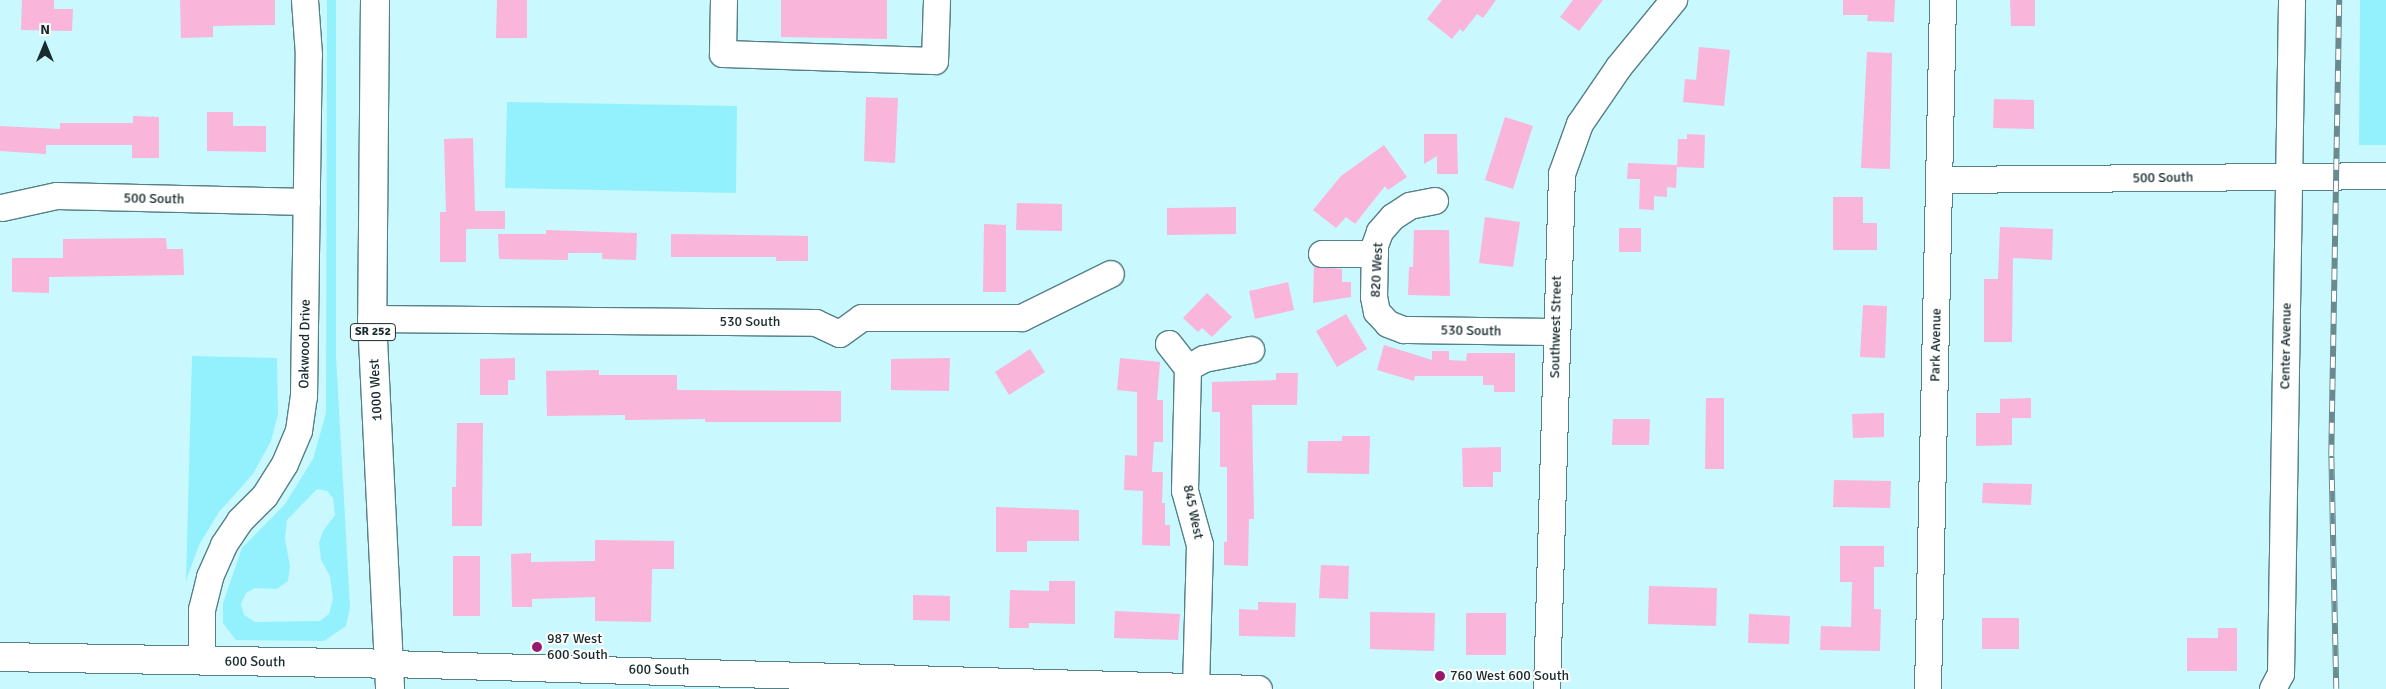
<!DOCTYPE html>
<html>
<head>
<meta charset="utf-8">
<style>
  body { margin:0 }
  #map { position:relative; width:2386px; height:689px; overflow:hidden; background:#c9f8ff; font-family:Signika,sans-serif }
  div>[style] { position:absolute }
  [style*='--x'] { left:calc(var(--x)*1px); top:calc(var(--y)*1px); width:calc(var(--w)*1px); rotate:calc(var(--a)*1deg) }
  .green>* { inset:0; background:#93f1fd }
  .building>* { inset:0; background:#fab5da }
  .roads { filter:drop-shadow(1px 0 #548086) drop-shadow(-1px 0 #548086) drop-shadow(0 1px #548086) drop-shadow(0 -1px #548086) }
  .minor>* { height:26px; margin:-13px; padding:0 13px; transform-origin:13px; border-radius:13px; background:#fff }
  .major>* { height:28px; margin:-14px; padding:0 14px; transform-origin:14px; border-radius:14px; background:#fff }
  .rail>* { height:5.5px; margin-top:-2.75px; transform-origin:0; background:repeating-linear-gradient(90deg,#fff 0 11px,#6b8a8e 0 22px); box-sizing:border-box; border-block:1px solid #6b8a8e }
  .dots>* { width:14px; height:14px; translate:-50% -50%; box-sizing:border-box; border:2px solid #fff; border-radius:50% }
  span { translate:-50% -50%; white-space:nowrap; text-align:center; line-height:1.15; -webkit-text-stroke:4px #fff; paint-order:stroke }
  .shield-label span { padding:1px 4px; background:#fff; border:1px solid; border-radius:4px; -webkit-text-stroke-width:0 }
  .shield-label { font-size:12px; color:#192b2d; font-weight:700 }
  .street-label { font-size:14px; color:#192b2d }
  .poi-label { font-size:14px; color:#192b2d }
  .left { translate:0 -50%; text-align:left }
  .north { position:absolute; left:20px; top:20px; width:50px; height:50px; -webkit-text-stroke:4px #fff; paint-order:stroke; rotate:0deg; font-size:14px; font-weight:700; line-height:20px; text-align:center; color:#192b2d }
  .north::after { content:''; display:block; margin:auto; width:18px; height:22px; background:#192b2d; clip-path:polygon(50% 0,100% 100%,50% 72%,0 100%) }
</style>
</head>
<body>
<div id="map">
  <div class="green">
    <i style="clip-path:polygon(evenodd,327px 0,336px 0,336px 356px,350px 607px,346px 626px,324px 641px,236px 640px,223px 623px,223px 603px,242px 548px,285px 504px,313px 459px,326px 413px,327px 0,317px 489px,327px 491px,333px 498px,335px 515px,323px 531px,319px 543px,321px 560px,330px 576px,333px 599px,329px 614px,320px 621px,255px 622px,244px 615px,241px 604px,246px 593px,255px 588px,277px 589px,288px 581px,290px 566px,285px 539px,287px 520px,317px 489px)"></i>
    <i style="clip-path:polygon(2360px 0,2386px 0,2386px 145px,2359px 145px)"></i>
    <i style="clip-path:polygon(507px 102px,737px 106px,736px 193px,505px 188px)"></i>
    <i style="clip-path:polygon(192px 356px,277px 358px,278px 414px,271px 441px,253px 474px,219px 512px,199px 545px,186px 581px)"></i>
  </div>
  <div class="building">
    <i style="clip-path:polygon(22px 0,54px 0,54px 9px,73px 9px,72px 31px,21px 30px)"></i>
    <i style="clip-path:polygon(180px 0,275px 0,275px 25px,213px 26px,213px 37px,181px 38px)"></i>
    <i style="clip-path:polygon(497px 0,527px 0,527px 38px,496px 38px)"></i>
    <i style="clip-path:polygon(781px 0,887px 0,887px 39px,781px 37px)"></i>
    <i style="clip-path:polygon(1442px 0,1496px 0,1483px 18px,1477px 14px,1463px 32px,1460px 29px,1452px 39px,1427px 19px)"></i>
    <i style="clip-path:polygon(1573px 0,1603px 0,1579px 31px,1560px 17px)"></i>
    <i style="clip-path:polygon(1843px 0,1895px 0,1894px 22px,1867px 21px,1868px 15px,1843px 15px)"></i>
    <i style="clip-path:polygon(2010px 0,2035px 0,2035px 26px,2011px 26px)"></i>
    <i style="clip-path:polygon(1699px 47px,1730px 50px,1724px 106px,1683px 102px,1685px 79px,1696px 80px)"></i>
    <i style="clip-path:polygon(1867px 52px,1892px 53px,1890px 169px,1861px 168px)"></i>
    <i style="clip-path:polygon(866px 97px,898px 98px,895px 163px,864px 161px)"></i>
    <i style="clip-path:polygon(1994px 99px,2034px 100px,2034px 129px,1993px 128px)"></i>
    <i style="clip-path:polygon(207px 112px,233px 112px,233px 126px,266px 126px,266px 152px,207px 151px)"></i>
    <i style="clip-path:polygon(133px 116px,159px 117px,159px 158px,132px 158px,132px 145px,46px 145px,46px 154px,0 151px,0 126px,60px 129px,60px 123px,133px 123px)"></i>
    <i style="clip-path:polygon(1505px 117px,1533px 126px,1513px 189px,1485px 180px)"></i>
    <i style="clip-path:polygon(1424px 134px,1457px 134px,1458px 174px,1437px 174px,1437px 156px,1424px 164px)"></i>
    <i style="clip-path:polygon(1687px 134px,1705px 135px,1704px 168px,1677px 167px,1678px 139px,1687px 139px)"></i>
    <i style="clip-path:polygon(473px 138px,475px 211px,505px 211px,505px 229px,466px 229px,466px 262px,440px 262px,440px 212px,446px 212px,444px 139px)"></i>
    <i style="clip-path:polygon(1384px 145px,1407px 177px,1388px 190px,1385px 186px,1355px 224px,1346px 217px,1336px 228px,1313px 210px,1341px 176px)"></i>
    <i style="clip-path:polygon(1628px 163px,1677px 165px,1676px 188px,1667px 187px,1667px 197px,1654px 196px,1654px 210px,1639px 209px,1640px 179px,1627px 179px)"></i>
    <i style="clip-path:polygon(1833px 197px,1863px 197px,1863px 223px,1877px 223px,1877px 250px,1833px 250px)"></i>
    <i style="clip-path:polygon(1017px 203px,1062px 204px,1062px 231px,1016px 230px)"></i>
    <i style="clip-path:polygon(1236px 207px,1236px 234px,1167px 235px,1167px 208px)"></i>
    <i style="clip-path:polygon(1485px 217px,1520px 222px,1513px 267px,1479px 263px)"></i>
    <i style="clip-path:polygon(984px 224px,1006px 225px,1006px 292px,983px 292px)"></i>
    <i style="clip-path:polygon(2000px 227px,2053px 229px,2052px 260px,2013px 258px,2012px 342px,1984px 342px,1984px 279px,1998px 279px)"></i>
    <i style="clip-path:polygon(1619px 228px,1641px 228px,1641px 252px,1619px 252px)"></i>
    <i style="clip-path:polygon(546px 230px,637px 233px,636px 260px,602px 259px,602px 253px,568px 253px,568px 260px,499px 259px,498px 234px,546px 234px)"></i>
    <i style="clip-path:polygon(1414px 230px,1449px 230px,1450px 296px,1408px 295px,1409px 267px,1413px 267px)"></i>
    <i style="clip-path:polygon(671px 234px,808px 236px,808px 261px,776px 261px,776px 257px,671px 257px)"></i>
    <i style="clip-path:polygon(166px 238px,167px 249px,183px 249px,184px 275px,49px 277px,49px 293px,12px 292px,12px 258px,63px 258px,63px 239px)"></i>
    <i style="clip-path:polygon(1314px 266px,1342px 269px,1342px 282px,1351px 282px,1351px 297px,1313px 303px)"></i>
    <i style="clip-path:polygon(1288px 282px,1294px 310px,1255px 319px,1249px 291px)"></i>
    <i style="clip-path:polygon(1207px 293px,1232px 317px,1212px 337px,1202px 328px,1198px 332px,1183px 318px)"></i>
    <i style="clip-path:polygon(1863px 305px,1887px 306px,1885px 358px,1860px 357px)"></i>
    <i style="clip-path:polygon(1346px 314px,1367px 349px,1337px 367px,1316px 331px)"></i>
    <i style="clip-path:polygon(1384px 345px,1432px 360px,1432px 351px,1449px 351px,1449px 360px,1466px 361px,1467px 353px,1515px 353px,1515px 392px,1494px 392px,1494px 385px,1483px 385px,1483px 376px,1415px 376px,1414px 381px,1377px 370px)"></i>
    <i style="clip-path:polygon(1030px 349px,1045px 372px,1009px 395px,995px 372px)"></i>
    <i style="clip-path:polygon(515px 358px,515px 380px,508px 380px,508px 395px,480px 395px,480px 359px)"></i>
    <i style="clip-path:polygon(950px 358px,949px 391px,891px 390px,891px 359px)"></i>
    <i style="clip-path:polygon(1120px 358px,1160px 362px,1157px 400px,1163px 400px,1163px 442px,1154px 442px,1152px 472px,1163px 472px,1162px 503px,1165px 503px,1165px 525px,1170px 525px,1170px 546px,1142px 545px,1143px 491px,1124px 490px,1125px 455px,1137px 456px,1137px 392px,1117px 390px)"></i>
    <i style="clip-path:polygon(599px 370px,599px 375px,677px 375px,677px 390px,841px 391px,841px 422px,705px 422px,705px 419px,625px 420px,625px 415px,547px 416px,546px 371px)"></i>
    <i style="clip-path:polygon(1276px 373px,1298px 373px,1297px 405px,1252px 405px,1254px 519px,1249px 519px,1248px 566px,1224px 565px,1224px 542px,1227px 542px,1227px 467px,1220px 467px,1220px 412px,1212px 412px,1212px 382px,1276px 380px)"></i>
    <i style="clip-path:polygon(1706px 398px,1724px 398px,1724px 469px,1705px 469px)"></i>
    <i style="clip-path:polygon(2031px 398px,2031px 418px,2012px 418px,2012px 445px,1976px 446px,1976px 413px,2000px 413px,2000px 399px)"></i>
    <i style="clip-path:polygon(1884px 413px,1884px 437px,1853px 438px,1852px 414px)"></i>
    <i style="clip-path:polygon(1613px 419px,1650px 419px,1649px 445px,1612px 445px)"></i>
    <i style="clip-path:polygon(457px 423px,483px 423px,482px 526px,452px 526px,452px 487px,456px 487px)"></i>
    <i style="clip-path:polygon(1342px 436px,1370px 436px,1369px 474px,1307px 473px,1308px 441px,1342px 441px)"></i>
    <i style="clip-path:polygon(1501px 447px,1501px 472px,1493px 472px,1493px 487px,1463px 487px,1462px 448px)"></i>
    <i style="clip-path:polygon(1834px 480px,1891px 481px,1890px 508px,1833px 507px)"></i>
    <i style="clip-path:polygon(1983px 483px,2032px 484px,2031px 505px,1982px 503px)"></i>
    <i style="clip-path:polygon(996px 507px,1079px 510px,1079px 541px,1027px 541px,1027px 552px,996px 552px)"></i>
    <i style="clip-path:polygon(595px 540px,674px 541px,674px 569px,652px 569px,651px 622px,595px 621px,595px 597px,532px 599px,532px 607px,512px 607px,511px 554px,531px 553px,531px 562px,595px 561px)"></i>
    <i style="clip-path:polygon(1840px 546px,1884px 546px,1884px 567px,1874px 567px,1874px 609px,1881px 609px,1880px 651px,1820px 650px,1821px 626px,1851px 627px,1852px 582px,1840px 582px)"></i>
    <i style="clip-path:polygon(453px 556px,480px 556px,480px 616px,453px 616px)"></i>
    <i style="clip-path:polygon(1321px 565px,1349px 566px,1348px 599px,1319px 598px)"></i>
    <i style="clip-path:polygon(1049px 581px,1075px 581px,1075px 624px,1029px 623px,1029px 628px,1009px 628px,1010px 590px,1049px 591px)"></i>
    <i style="clip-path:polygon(1649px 586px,1717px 588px,1716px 626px,1648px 624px)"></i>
    <i style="clip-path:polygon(913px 595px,950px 596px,950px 621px,913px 620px)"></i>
    <i style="clip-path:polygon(1258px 602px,1296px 603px,1295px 637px,1239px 636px,1239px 609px,1258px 610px)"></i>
    <i style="clip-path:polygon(1115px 611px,1180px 614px,1178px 640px,1114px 638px)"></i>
    <i style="clip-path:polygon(1370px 612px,1435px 613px,1434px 651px,1370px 649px)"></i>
    <i style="clip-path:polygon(1466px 613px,1506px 613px,1506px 655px,1466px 655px)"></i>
    <i style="clip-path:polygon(1749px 614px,1790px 616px,1789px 644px,1748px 643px)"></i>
    <i style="clip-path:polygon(1982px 618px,2019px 618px,2019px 649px,1982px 649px)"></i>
    <i style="clip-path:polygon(2218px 628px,2237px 628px,2237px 671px,2187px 671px,2187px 638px,2218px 638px)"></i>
  </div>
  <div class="roads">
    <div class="minor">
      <i style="--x:724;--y:0;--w:54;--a:91.1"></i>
      <i style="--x:723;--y:54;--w:212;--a:1.9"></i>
      <i style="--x:935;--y:61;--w:61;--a:-88.1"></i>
      <i style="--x:1940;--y:180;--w:446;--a:-0.5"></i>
      <i style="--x:1435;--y:201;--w:25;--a:169"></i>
      <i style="--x:1410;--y:206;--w:20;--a:147"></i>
      <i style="--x:1393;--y:217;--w:20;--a:131"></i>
      <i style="--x:1380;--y:232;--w:15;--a:110"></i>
      <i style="--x:1375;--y:246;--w:51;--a:91.1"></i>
      <i style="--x:1374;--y:297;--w:15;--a:79"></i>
      <i style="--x:1377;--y:312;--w:16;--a:47"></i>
      <i style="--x:1388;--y:324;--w:17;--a:21"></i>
      <i style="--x:1404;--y:330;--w:152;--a:0.8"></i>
      <i style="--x:2;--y:208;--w:56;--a:-12.3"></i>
      <i style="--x:57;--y:196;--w:250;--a:1.4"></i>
      <i style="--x:1322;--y:254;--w:53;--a:0"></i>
      <i style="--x:372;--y:319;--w:444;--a:0.5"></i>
      <i style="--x:816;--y:323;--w:26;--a:25"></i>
      <i style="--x:840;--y:334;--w:27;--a:-36"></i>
      <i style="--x:862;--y:318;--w:160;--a:0"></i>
      <i style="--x:1022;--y:318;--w:99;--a:-26.3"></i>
      <i style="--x:1169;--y:344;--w:31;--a:52"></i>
      <i style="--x:1188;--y:368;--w:123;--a:91.4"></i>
      <i style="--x:1185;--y:491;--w:56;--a:74.5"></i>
      <i style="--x:1200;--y:545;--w:142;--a:91.6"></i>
      <i style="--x:1188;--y:368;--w:18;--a:-29"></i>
      <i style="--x:1204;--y:359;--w:48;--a:-10.8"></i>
      <i style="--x:202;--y:661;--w:51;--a:-90"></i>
      <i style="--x:202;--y:610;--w:34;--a:-76"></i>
      <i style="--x:210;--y:577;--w:35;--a:-66"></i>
      <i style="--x:224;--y:545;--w:29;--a:-56"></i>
      <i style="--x:240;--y:521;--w:35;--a:-45"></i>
      <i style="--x:265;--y:496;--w:38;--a:-58"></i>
      <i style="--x:285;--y:464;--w:36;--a:-67"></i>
      <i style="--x:299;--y:431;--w:34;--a:-82"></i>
      <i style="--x:304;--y:397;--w:342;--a:-89.2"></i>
      <i style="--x:309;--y:55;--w:55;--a:-94.2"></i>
      <i style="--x:390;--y:664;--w:869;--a:1.65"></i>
      <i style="--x:1547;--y:689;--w:515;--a:-88.33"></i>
      <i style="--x:1562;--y:174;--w:53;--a:-70.2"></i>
      <i style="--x:1580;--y:124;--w:69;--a:-55.6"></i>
      <i style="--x:1619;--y:67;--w:87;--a:-50.6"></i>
      <i style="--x:1928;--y:689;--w:689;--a:-88.75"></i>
      <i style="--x:2273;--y:689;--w:17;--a:-62"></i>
      <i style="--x:2281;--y:674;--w:674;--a:-89.06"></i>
    </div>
    <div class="major">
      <i style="--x:375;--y:0;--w:319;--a:90.5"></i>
      <i style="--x:372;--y:319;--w:370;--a:87.2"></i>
      <i style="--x:0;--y:657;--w:390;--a:1"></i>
    </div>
  </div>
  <div class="rail">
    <i style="--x:2336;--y:689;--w:233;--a:-91.2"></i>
    <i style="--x:2331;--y:456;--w:456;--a:-89"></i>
  </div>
  <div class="dots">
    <i style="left:537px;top:647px;background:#99186f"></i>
    <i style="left:1440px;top:676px;background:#99186f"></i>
  </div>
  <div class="shield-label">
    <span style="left:373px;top:332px">SR 252</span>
  </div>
  <div class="street-label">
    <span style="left:2163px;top:178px;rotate:-1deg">500 South</span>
    <span style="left:154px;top:199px;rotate:1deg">500 South</span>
    <span style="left:1377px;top:270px;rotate:-87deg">820 West</span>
    <span style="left:750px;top:322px">530 South</span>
    <span style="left:1556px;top:327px;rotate:-89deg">Southwest Street</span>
    <span style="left:1471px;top:331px;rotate:1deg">530 South</span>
    <span style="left:305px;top:344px;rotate:-89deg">Oakwood Drive</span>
    <span style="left:1936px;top:345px;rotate:-89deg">Park Avenue</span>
    <span style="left:2286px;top:346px;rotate:-89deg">Center Avenue</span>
    <span style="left:376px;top:390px;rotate:-93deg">1000 West</span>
    <span style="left:1193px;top:512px;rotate:78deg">845 West</span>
    <span style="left:255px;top:662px;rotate:1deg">600 South</span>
    <span style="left:659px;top:670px;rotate:1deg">600 South</span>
  </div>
  <div class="poi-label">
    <span class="left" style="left:547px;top:647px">987 West<br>600 South</span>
    <span class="left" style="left:1450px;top:676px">760 West 600 South</span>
  </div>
  <div class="north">N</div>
</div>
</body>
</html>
